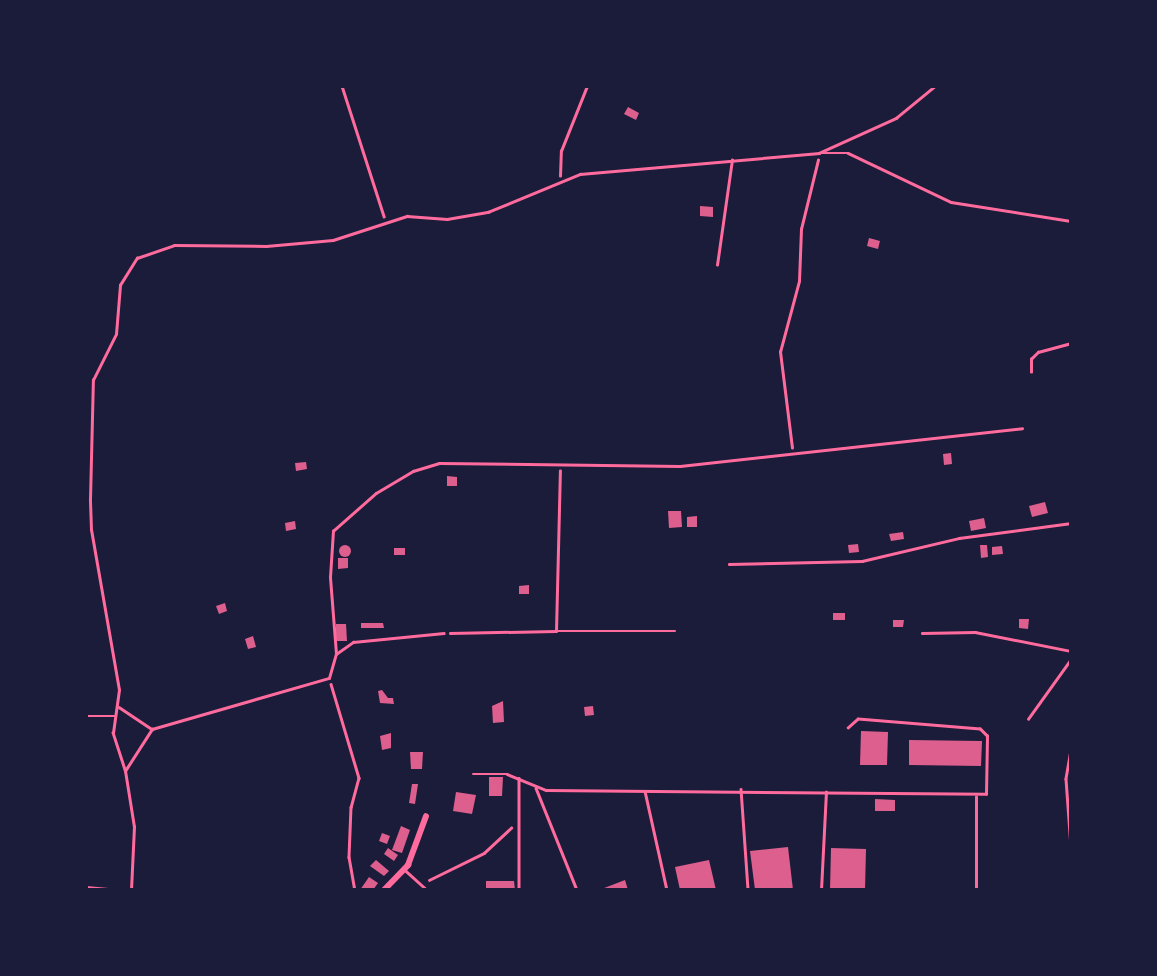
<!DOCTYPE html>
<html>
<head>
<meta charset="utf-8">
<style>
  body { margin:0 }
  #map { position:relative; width:1157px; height:976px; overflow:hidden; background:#1b1b3a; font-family:"Sofia Sans Condensed",sans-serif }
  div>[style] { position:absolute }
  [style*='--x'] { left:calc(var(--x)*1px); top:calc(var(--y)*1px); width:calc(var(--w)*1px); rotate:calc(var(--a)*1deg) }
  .building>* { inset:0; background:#dd5f8e }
  .round { border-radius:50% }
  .path>* { height:2.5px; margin:-1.25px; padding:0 1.25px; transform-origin:1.25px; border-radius:1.25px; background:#ff6b9d }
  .service>* { height:2.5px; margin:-1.25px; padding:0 1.25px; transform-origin:1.25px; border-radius:1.25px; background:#ff6b9d }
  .minor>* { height:6px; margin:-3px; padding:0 3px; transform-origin:3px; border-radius:3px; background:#ff6b9d }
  span { translate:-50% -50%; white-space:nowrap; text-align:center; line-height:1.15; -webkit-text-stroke:5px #1b1b3a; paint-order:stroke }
  .frame { position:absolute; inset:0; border:88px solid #1b1b3a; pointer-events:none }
</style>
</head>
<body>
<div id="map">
  <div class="building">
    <i style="clip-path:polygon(628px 107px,639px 113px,636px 120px,624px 114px)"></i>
    <i style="clip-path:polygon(700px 206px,713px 207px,713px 217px,700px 216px)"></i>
    <i style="clip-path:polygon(869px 238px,880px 241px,878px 249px,867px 246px)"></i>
    <i style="clip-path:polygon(951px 453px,952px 464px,944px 465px,943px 454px)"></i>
    <i style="clip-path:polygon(306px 462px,307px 469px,296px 471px,295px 463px)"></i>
    <i style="clip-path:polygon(447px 476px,457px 477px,457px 486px,447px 486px)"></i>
    <i style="clip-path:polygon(1045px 502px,1048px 513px,1032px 517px,1029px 506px)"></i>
    <i style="clip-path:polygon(668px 511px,681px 511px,682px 527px,669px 528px)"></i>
    <i style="clip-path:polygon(697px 516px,697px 527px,687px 527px,687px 517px)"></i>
    <i style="clip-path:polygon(984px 518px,986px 528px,971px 531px,969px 521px)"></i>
    <i style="clip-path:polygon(295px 521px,296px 529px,286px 531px,285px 523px)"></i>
    <i style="clip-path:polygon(903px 532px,904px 539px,891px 541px,889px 534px)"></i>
    <i style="clip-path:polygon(858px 544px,859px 552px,849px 553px,848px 545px)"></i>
    <i style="clip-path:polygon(980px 545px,987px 545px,988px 557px,981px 558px)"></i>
    <i class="round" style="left:339px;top:545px;width:12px;height:12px"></i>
    <i style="clip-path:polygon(1002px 546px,1003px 554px,992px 555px,992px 547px)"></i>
    <i style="clip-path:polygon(394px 548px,405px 548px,405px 555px,394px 555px)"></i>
    <i style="clip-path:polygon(338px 558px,348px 558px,348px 568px,338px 569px)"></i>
    <i style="clip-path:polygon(529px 585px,529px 594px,519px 594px,519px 586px)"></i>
    <i style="clip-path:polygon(225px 603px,227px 611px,219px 614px,216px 606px)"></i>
    <i style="clip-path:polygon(833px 613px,845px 613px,845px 620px,833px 620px)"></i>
    <i style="clip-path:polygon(1019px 619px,1029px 619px,1028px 629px,1019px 628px)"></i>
    <i style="clip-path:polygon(893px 620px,904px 620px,903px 627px,893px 627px)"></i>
    <i style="clip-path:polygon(361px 623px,383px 623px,384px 628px,361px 628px)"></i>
    <i style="clip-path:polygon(336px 624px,346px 624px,347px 641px,336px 641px)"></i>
    <i style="clip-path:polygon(253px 636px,256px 647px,248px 649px,245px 639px)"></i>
    <i style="clip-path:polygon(382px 690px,388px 698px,393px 698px,394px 704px,380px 703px,378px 691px)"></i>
    <i style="clip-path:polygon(503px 701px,504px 722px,493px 723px,492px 706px)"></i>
    <i style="clip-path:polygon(593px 706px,594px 715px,585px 716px,584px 707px)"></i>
    <i style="clip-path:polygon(861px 731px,888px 732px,887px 765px,860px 765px)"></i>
    <i style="clip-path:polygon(391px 733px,391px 748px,382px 750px,380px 736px)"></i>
    <i style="clip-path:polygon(909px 740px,982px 741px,981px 766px,909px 765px)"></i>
    <i style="clip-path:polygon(410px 752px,423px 752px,422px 769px,411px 769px)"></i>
    <i style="clip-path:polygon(489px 777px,503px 777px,502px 796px,489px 796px)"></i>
    <i style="clip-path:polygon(412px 784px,418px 784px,415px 804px,409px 803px)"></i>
    <i style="clip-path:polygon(456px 792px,476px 795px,472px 814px,453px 811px)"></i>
    <i style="clip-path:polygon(875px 799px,895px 800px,895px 811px,875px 811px)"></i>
    <i style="clip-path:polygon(401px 826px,410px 830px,402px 853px,392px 850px)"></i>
    <i style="clip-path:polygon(382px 833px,390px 836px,387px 844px,379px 841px)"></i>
    <i style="clip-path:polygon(788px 847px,793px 890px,755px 890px,750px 851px)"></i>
    <i style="clip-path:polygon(388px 848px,398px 855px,394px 861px,384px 854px)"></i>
    <i style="clip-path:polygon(831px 848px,866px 849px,865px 890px,830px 890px)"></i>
    <i style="clip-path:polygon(376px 860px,389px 871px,384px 876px,370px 866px)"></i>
    <i style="clip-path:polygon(709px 860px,716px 890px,680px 890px,675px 867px)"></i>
    <i style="clip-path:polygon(369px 877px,378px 883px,373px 890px,360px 890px)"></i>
    <i style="clip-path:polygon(625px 880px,628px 890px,599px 890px)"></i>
    <i style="clip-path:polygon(486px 881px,514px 881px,515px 890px,486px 890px)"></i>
  </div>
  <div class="path">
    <i style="--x:342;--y:86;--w:137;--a:72.1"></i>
    <i style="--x:560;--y:176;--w:25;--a:-88"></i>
    <i style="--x:561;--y:151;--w:70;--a:-68.2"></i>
    <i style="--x:1031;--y:372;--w:13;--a:-90"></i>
    <i style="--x:1031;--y:359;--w:10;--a:-45"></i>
    <i style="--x:1038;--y:352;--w:34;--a:-15"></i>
    <i style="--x:792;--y:448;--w:97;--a:-97.1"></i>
    <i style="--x:780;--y:352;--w:73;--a:-75"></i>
    <i style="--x:799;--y:281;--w:52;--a:-87.8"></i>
    <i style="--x:801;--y:229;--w:71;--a:-76.2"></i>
    <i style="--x:556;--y:631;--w:119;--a:0"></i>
    <i style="--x:450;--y:633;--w:106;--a:-1.1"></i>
    <i style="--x:556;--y:631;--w:160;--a:-88.6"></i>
    <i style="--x:331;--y:684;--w:98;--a:73.4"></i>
    <i style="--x:359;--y:778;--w:30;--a:105"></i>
    <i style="--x:351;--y:807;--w:50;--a:92.3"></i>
    <i style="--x:349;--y:857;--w:34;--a:80"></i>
    <i style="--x:429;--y:880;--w:61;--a:-26.1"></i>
    <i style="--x:484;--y:853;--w:37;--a:-43"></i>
  </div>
  <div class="service">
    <i style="--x:822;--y:153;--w:26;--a:0"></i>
    <i style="--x:848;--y:153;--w:114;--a:25.4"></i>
    <i style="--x:951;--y:202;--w:121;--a:9"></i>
    <i style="--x:717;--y:265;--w:106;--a:-81.9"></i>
    <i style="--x:729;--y:564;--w:133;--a:-1.3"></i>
    <i style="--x:862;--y:561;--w:100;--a:-13.3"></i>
    <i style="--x:959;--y:538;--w:113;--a:-7.6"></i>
    <i style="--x:922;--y:633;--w:53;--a:-1.1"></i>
    <i style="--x:975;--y:632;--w:98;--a:11.2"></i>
    <i style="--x:336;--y:654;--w:77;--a:-94.5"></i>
    <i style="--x:330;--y:577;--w:46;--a:-86.3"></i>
    <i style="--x:333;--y:531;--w:57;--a:-41.5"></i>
    <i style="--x:376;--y:493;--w:43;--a:-30.7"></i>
    <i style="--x:413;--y:471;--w:27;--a:-17"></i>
    <i style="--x:439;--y:463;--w:241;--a:0.7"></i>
    <i style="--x:680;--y:466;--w:344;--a:-6.3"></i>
    <i style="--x:119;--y:707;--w:40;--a:34"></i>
    <i style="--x:86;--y:716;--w:29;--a:0"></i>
    <i style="--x:1028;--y:719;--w:74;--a:-54.4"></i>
    <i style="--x:1071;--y:750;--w:29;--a:100"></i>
    <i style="--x:1066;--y:779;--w:68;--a:85.8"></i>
    <i style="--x:125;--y:771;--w:50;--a:-57.3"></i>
    <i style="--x:152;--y:729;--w:184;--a:-16.1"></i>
    <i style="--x:329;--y:678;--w:25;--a:-74"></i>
    <i style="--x:336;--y:654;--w:21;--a:-35"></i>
    <i style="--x:353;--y:642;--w:91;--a:-5.6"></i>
    <i style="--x:473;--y:774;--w:34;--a:0"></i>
    <i style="--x:507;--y:774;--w:42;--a:22.3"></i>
    <i style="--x:546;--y:790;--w:440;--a:0.5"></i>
    <i style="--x:986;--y:794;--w:58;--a:-89"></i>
    <i style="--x:987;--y:736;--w:10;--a:-135"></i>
    <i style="--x:980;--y:729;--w:122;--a:-175.3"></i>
    <i style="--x:858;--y:719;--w:13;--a:138"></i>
    <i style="--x:519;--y:778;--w:112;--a:90"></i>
    <i style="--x:536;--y:788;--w:110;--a:68.1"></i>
    <i style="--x:741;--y:789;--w:101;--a:86"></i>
    <i style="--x:645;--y:791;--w:101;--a:77.5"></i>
    <i style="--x:406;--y:871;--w:28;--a:42"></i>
    <i style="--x:86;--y:887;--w:33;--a:5"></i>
    <i style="--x:131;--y:890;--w:63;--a:-87.3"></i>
    <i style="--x:134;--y:827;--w:57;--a:-99.1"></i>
    <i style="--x:125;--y:771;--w:40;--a:-108"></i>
    <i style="--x:113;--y:733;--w:43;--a:-82.1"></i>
    <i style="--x:119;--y:690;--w:162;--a:-99.9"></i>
    <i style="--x:91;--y:530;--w:31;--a:-92"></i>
    <i style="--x:90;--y:499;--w:119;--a:-88.6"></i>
    <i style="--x:93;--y:380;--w:51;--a:-63.4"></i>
    <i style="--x:116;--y:334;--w:49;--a:-85.3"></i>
    <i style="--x:120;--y:285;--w:32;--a:-58"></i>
    <i style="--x:137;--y:258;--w:39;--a:-19"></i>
    <i style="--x:174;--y:245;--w:92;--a:0.6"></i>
    <i style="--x:266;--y:246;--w:67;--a:-5.1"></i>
    <i style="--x:333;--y:240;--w:78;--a:-18"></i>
    <i style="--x:407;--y:216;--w:40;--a:4.3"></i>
    <i style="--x:447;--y:219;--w:42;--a:-9.7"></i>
    <i style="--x:488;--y:212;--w:100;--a:-22.4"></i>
    <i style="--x:580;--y:174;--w:240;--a:-5"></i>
    <i style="--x:819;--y:153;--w:85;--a:-24.4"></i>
    <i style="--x:896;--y:118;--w:50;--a:-39.4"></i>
    <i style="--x:821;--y:890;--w:98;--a:-87.1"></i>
    <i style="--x:976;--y:890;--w:93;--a:-90"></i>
  </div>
  <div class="minor">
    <i style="--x:384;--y:890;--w:35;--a:-46"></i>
    <i style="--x:408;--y:865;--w:52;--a:-69.8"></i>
  </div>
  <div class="frame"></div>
</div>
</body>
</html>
